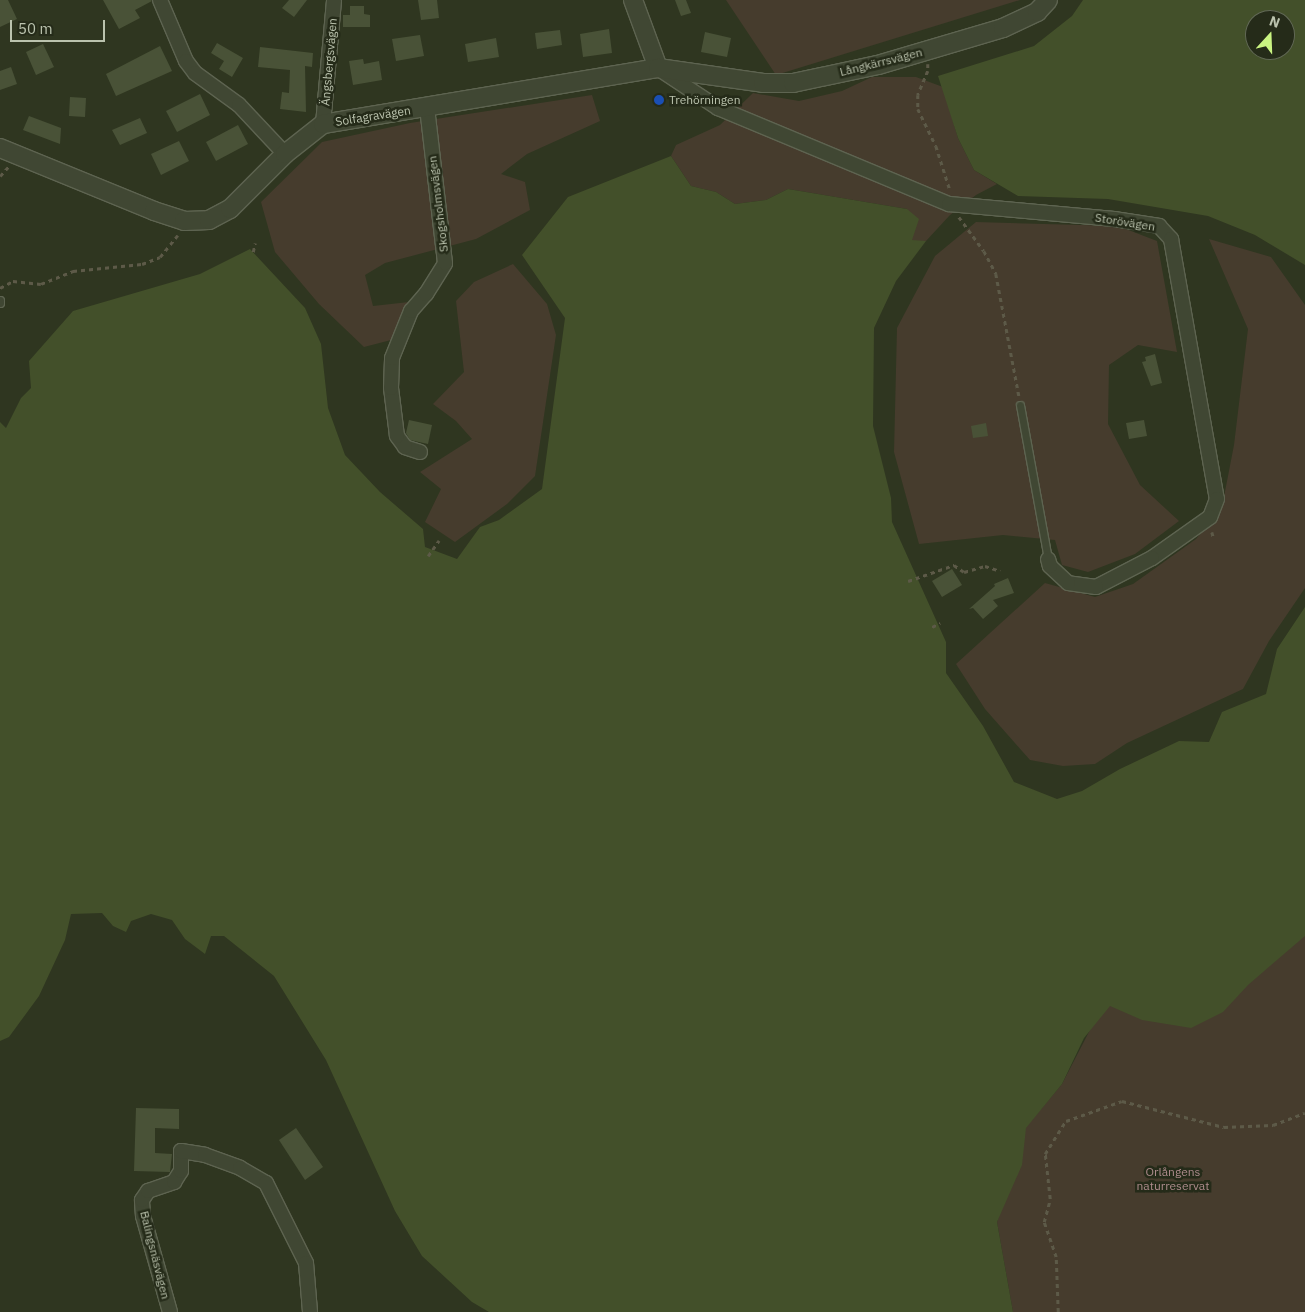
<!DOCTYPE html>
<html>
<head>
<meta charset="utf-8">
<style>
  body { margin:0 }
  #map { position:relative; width:1305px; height:1312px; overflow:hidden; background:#2f3620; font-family:"IBM Plex Sans",sans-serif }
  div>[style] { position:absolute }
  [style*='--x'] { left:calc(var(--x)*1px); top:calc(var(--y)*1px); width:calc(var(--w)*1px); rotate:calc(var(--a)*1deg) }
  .green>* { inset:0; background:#463c2d }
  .water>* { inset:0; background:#43502a }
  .building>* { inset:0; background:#495237 }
  .path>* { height:2.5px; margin-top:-1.25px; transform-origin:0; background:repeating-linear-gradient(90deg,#5d5a48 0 4px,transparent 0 8px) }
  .roads { filter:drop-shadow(1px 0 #5e6451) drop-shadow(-1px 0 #5e6451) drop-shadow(0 1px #5e6451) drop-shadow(0 -1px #5e6451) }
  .service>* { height:7px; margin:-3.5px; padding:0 3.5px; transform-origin:3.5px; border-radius:3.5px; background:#404733 }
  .minor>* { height:14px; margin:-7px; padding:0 7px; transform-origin:7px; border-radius:7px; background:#404733 }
  .tertiary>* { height:18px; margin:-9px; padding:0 9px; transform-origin:9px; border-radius:9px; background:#404733 }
  .dots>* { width:14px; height:14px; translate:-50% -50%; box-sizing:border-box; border:2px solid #252b19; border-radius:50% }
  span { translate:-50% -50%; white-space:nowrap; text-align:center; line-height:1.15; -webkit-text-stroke:5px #252b19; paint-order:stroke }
  .street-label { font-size:12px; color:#bbc3ae }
  .poi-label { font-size:12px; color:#bbc3ae }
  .left { translate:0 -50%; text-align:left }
  .park-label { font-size:12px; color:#ae8c8d }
  .north { position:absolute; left:1245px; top:10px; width:50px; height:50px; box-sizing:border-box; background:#252b19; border:1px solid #616855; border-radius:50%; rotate:20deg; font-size:14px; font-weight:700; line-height:20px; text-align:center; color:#bbc3ae }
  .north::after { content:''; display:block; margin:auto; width:18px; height:22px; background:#caf482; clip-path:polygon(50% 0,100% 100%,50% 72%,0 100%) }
  .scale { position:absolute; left:10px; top:20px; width:95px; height:22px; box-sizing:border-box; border:2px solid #bbc3ae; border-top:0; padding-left:6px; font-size:15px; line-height:18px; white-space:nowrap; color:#bbc3ae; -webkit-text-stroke:4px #252b19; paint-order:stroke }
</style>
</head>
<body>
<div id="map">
  <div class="green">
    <i style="clip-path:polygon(726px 0,1020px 0,776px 75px)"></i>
    <i style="clip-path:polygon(872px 77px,916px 77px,943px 87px,958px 138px,974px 170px,997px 184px,976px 195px,950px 215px,926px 241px,912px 241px,907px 209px,788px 189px,766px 200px,735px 204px,716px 192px,691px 186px,671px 156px,676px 145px,720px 125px,753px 93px,799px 101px,842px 91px)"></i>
    <i style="clip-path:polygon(592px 95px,600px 121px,527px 154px,501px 174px,525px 182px,530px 210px,476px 239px,385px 263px,365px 275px,373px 306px,409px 302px,395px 339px,364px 347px,319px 304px,275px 252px,261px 202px,322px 142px,410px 123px)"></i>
    <i style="clip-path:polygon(976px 222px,1118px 226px,1157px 241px,1177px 352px,1138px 345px,1109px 365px,1108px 424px,1140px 485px,1179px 521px,1135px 554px,1088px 572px,1062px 565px,1055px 540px,1003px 535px,919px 544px,894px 452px,897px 328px,935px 256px)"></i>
    <i style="clip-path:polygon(1209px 239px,1271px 257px,1305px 305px,1305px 588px,1269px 641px,1243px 689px,1127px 743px,1095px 764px,1063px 766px,1030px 760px,985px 709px,956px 664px,1045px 583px,1095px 597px,1133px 584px,1196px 539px,1222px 507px,1234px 445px,1248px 329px)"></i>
    <i style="clip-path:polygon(513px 264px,547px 304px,556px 335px,535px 476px,507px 504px,455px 542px,425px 522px,441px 489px,420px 472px,472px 439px,456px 421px,433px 404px,464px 372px,456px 301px,474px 282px)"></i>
    <i style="clip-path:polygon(1305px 926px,1305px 1312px,1013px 1312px,997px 1222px,1026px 1127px,1062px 1084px,1091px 1028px,1097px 1006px,1266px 968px,1293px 945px)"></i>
  </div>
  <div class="water">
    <i style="clip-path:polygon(evenodd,1083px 0,1305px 0,1305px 265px,1255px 235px,1208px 216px,1108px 199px,1018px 196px,974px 170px,958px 138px,938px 76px,1034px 46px,1072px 16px,1083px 0,1255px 20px,1285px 20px,1285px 50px,1255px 50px,1255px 20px)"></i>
    <i style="clip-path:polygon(671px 156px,691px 186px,716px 192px,735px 204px,766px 200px,788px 189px,907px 209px,919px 219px,912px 240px,926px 241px,896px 281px,874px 328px,873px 426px,891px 498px,892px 522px,946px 642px,946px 673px,983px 726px,1014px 782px,1057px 799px,1082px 791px,1120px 769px,1179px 741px,1209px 742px,1222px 712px,1266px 694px,1277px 649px,1305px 607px,1305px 936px,1248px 985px,1223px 1012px,1191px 1028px,1142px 1020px,1110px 1006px,1084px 1038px,1062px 1084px,1026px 1128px,1022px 1165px,997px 1222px,1013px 1312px,489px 1312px,472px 1302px,422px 1256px,395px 1211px,326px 1060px,274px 976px,224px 936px,211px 936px,205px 954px,185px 939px,172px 920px,151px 914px,131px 921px,126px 932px,113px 926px,102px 913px,71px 914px,65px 940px,39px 996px,9px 1037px,0 1041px,0 422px,6px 428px,21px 398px,31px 388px,29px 361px,73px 311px,200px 274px,250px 249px,305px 308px,321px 344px,328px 408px,345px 455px,380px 492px,423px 529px,425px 547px,457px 559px,480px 527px,499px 520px,542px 489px,565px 318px,522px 255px,568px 197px)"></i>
  </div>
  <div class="building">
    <i style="clip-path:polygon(0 0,8px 0,17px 19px,0 27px)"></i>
    <i style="clip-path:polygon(103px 0,151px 0,152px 1px,135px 10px,140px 18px,119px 29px)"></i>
    <i style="clip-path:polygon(289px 0,307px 0,294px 17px,282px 8px)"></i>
    <i style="clip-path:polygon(418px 0,437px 0,439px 18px,421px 20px)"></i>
    <i style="clip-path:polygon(675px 0,686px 0,691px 13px,681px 16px)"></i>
    <i style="clip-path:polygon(350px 6px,364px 6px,364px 14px,370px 15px,370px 27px,343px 27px,343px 15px,350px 15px)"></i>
    <i style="clip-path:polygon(609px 29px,612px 53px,583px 57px,580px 34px)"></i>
    <i style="clip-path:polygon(560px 30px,562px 45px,537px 49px,535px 33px)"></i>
    <i style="clip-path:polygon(705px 32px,731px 38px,727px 57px,701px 52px)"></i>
    <i style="clip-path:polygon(420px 35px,424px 56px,396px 61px,392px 39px)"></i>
    <i style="clip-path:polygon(496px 38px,499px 57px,468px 62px,465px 44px)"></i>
    <i style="clip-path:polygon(217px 43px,243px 58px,232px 77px,219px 69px,224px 61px,211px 53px)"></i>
    <i style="clip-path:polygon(43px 44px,54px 67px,36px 75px,26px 52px)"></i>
    <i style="clip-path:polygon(160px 46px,172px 71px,116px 96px,106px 74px)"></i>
    <i style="clip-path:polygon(260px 47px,313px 53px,312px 67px,305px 66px,306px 112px,280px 109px,282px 92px,289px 93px,290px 70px,258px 67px)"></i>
    <i style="clip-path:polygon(363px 59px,364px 64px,379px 61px,382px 80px,353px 85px,349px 61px)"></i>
    <i style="clip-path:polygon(11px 67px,17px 84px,0 90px,0 71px)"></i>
    <i style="clip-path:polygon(200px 94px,210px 115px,177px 132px,166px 111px)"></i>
    <i style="clip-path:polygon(70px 97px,86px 98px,85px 117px,69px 116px)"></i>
    <i style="clip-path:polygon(29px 116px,61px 128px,60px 144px,23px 130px)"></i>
    <i style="clip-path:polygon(140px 118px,147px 133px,120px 145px,112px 130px)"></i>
    <i style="clip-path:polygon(238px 125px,248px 144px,216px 161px,206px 142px)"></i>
    <i style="clip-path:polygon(179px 141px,189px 161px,161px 175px,151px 154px)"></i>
    <i style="clip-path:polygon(1155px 354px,1162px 383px,1151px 386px,1142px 362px,1146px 361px,1145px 357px)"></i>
    <i style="clip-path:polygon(409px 420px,432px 425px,428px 444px,410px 440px,406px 433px)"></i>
    <i style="clip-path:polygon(1144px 420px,1147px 436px,1129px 439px,1126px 423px)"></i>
    <i style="clip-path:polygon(986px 423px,988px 436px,973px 438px,971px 426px)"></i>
    <i style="clip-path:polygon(952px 569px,962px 585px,942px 597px,932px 581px)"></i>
    <i style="clip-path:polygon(1008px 578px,1014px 593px,993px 600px,998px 606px,983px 619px,973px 608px,969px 609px,995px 586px,994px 584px)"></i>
    <i style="clip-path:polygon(136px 1108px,179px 1109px,179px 1129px,155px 1128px,155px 1153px,172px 1154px,170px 1172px,134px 1171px)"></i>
    <i style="clip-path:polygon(296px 1128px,323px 1167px,305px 1180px,279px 1140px)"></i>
  </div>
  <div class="path">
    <i style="--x:928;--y:64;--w:7;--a:90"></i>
    <i style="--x:928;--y:71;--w:26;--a:113"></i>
    <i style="--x:918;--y:95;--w:14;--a:90"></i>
    <i style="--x:918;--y:109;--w:41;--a:64.1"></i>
    <i style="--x:936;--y:146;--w:46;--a:72.3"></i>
    <i style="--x:0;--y:176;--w:13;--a:-48"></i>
    <i style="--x:959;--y:217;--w:42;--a:53.7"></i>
    <i style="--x:984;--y:251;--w:26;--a:62"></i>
    <i style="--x:996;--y:274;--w:124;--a:79.3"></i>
    <i style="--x:253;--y:252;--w:9;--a:-77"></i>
    <i style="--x:0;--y:288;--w:15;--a:-28"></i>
    <i style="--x:13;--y:281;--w:28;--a:6"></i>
    <i style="--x:41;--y:284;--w:35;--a:-22"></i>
    <i style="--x:73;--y:271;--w:69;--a:-5.8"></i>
    <i style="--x:142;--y:264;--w:19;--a:-21"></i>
    <i style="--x:160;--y:257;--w:28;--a:-51"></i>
    <i style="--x:1212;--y:532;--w:7;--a:74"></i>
    <i style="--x:428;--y:556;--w:19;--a:-55"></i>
    <i style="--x:908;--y:581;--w:49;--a:-19.2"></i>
    <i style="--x:954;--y:565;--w:12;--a:35"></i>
    <i style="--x:964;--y:572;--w:22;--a:-16"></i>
    <i style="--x:985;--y:566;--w:16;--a:18"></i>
    <i style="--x:932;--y:627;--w:9;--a:-27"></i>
    <i style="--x:1058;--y:1312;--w:55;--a:-92.1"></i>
    <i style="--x:1056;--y:1257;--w:37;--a:-109"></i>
    <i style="--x:1044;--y:1222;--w:24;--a:-75"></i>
    <i style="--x:1050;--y:1199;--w:45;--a:-96.3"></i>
    <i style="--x:1045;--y:1154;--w:39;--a:-58"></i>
    <i style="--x:1066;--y:1121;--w:59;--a:-19.7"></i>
    <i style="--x:1122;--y:1101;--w:105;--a:14.3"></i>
    <i style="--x:1224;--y:1127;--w:49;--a:-2.3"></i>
    <i style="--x:1273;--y:1125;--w:34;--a:-21"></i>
  </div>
  <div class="roads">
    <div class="service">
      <i style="--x:0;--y:300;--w:3;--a:90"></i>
      <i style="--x:1020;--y:405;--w:157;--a:79.7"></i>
    </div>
    <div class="minor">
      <i style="--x:160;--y:0;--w:66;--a:66.9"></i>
      <i style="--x:186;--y:61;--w:15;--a:53"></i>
      <i style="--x:195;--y:73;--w:54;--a:36"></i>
      <i style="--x:239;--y:105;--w:67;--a:46.8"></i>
      <i style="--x:659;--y:69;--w:71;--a:33.5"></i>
      <i style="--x:718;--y:108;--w:250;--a:22.6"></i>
      <i style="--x:949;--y:204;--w:166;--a:5.2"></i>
      <i style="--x:1114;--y:219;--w:46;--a:8.8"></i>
      <i style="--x:1159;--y:226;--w:18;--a:47"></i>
      <i style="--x:1171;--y:239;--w:264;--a:80"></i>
      <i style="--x:1217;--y:499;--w:19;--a:111"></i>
      <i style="--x:1210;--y:517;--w:71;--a:144.7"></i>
      <i style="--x:1152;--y:558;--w:63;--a:152.6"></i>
      <i style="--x:1096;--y:587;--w:28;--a:-172"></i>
      <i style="--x:1068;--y:583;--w:25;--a:-137"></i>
      <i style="--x:1050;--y:566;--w:7;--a:-106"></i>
      <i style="--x:323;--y:124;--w:124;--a:-84.9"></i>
      <i style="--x:420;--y:452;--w:16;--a:-162"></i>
      <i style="--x:405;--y:447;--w:14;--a:-126"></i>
      <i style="--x:397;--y:436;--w:48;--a:-97.1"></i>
      <i style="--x:391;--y:388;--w:30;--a:-88"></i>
      <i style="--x:392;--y:358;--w:51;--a:-68"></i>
      <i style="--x:411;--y:311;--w:23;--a:-49"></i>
      <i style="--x:426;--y:294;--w:36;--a:-58"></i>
      <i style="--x:445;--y:263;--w:157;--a:-96.6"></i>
      <i style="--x:170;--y:1312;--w:100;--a:-105.7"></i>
      <i style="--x:143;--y:1216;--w:16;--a:-94"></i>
      <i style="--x:142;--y:1200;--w:11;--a:-56"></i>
      <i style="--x:148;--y:1191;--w:28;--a:-19"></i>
      <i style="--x:174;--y:1182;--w:13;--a:-58"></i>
      <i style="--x:181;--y:1171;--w:20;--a:-90"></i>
      <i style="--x:181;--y:1151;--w:24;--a:9"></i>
      <i style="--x:205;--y:1155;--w:37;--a:20"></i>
      <i style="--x:240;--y:1168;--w:30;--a:30"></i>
      <i style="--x:266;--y:1183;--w:89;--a:63.4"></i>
      <i style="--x:306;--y:1263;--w:49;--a:85.3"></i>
    </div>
    <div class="tertiary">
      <i style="--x:633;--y:0;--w:72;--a:69.8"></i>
      <i style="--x:0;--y:148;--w:166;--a:22.2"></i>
      <i style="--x:154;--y:211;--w:32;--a:18"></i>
      <i style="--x:184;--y:221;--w:25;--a:-2"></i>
      <i style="--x:209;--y:220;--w:24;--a:-28"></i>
      <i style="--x:230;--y:209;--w:78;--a:-45"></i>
      <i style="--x:285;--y:154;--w:48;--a:-38.3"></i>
      <i style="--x:323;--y:124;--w:340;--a:-9.5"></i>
      <i style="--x:658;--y:68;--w:106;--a:8.1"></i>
      <i style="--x:763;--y:83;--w:30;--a:0"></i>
      <i style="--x:793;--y:83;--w:87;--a:-12"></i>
      <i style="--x:878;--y:65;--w:130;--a:-16.5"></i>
      <i style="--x:1003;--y:28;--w:38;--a:-25"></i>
      <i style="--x:1037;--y:12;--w:16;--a:-47"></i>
    </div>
  </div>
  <div class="dots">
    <i style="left:659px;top:100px;background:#1a4fb4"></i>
  </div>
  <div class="street-label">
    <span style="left:329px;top:62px;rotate:-85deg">Ängsbergsvägen</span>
    <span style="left:881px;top:62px;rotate:-14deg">Långkärrsvägen</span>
    <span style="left:373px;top:116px;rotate:-9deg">Solfagravägen</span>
    <span style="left:438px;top:204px;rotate:-97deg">Skogsholmsvägen</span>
    <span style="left:1125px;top:222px;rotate:9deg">Storövägen</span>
    <span style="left:155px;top:1255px;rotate:76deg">Balingsnäsvägen</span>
  </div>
  <div class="poi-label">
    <span class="left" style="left:669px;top:100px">Trehörningen</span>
  </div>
  <div class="park-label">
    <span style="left:1173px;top:1179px">Orlångens<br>naturreservat</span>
  </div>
  <div class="north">N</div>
  <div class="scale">50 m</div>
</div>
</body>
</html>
